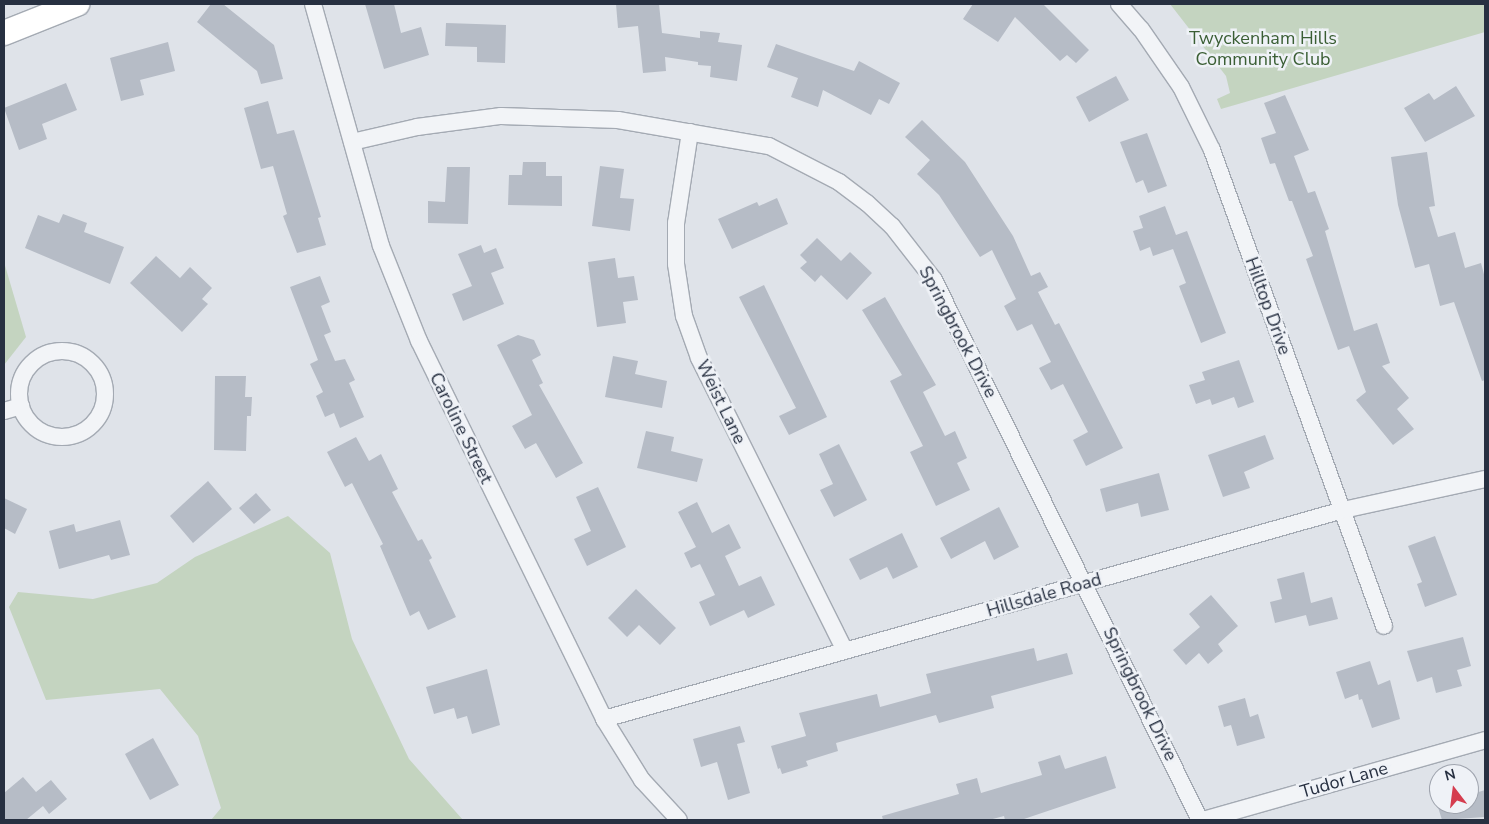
<!DOCTYPE html>
<html>
<head>
<meta charset="utf-8">
<style>
  body { margin:0 }
  #map { position:relative; width:1489px; height:824px; overflow:hidden; background:#dfe3e9; font-family:"Nunito Sans",sans-serif }
  div>[style] { position:absolute }
  [style*='--x'] { left:calc(var(--x)*1px); top:calc(var(--y)*1px); width:calc(var(--w)*1px); rotate:calc(var(--a)*1deg) }
  .green>* { inset:0; background:#c4d4c0 }
  .building>* { inset:0; background:#b6bcc6 }
  .roads { filter:drop-shadow(1px 0 #a4aab3) drop-shadow(-1px 0 #a4aab3) drop-shadow(0 1px #a4aab3) drop-shadow(0 -1px #a4aab3) }
  .street>* { height:16px; margin:-8px; padding:0 8px; transform-origin:8px; border-radius:8px; background:#f2f4f7 }
  .street>.ring { margin:-8px; padding:0; box-sizing:content-box; background:none; border:16px solid #f2f4f7; border-radius:50% }
  .secondary>* { height:24px; margin:-12px; padding:0 12px; transform-origin:12px; border-radius:12px; background:#fff }
  span { translate:-50% -50%; white-space:nowrap; text-align:center; line-height:1.15; -webkit-text-stroke:5px #eff2f7; paint-order:stroke }
  .park-label { font-size:18px; color:#3a5e34 }
  .street-label { font-size:18px; color:#273041 }
  .frame { position:absolute; inset:0; border:5px solid #273041; pointer-events:none }
  .north { position:absolute; left:1429px; top:764px; width:50px; height:50px; box-sizing:border-box; background:#eff2f7; border:1px solid #9fa4ae; border-radius:50%; rotate:345deg; font-size:14px; font-weight:700; line-height:20px; text-align:center; color:#273041 }
  .north::after { content:''; display:block; margin:auto; width:18px; height:22px; background:#d53d4f; clip-path:polygon(50% 0,100% 100%,50% 72%,0 100%) }
</style>
</head>
<body>
<div id="map">
  <div class="green">
    <i style="clip-path:polygon(1170px 4px,1485px 4px,1485px 32px,1221px 109px,1217px 99px,1230px 93px,1226px 76px)"></i>
    <i style="clip-path:polygon(4px 262px,26px 337px,4px 365px)"></i>
    <i style="clip-path:polygon(288px 516px,330px 553px,352px 639px,409px 759px,463px 820px,211px 820px,221px 808px,198px 736px,160px 689px,46px 700px,9px 607px,18px 592px,93px 599px,157px 583px,195px 557px)"></i>
  </div>
  <div class="building">
    <i style="clip-path:polygon(211px 4px,223px 4px,274px 45px,283px 79px,261px 84px,257px 71px,197px 22px)"></i>
    <i style="clip-path:polygon(365px 4px,394px 4px,401px 33px,421px 27px,429px 55px,384px 69px)"></i>
    <i style="clip-path:polygon(616px 4px,659px 4px,662px 33px,700px 38px,700px 31px,720px 33px,718px 42px,742px 45px,737px 81px,710px 77px,711px 66px,698px 65px,698px 62px,665px 57px,666px 71px,643px 73px,638px 26px,618px 28px)"></i>
    <i style="clip-path:polygon(973px 4px,1043px 4px,1089px 50px,1076px 63px,1067px 55px,1060px 61px,1015px 17px,998px 42px,963px 19px)"></i>
    <i style="clip-path:polygon(446px 23px,506px 25px,505px 63px,477px 62px,477px 47px,445px 46px)"></i>
    <i style="clip-path:polygon(168px 42px,175px 71px,140px 80px,144px 95px,121px 101px,110px 58px)"></i>
    <i style="clip-path:polygon(776px 44px,854px 71px,859px 61px,900px 83px,889px 104px,879px 99px,871px 115px,823px 90px,818px 107px,791px 97px,798px 78px,767px 67px)"></i>
    <i style="clip-path:polygon(1116px 76px,1129px 100px,1089px 122px,1076px 97px)"></i>
    <i style="clip-path:polygon(66px 83px,77px 110px,42px 124px,47px 139px,19px 150px,4px 108px)"></i>
    <i style="clip-path:polygon(1456px 86px,1475px 116px,1425px 142px,1404px 108px,1429px 93px,1434px 100px)"></i>
    <i style="clip-path:polygon(1285px 95px,1309px 150px,1294px 156px,1308px 193px,1315px 191px,1329px 229px,1325px 231px,1354px 331px,1377px 323px,1390px 363px,1382px 366px,1409px 398px,1397px 409px,1414px 429px,1393px 445px,1356px 400px,1366px 392px,1349px 346px,1338px 350px,1306px 259px,1313px 256px,1292px 201px,1289px 201px,1275px 163px,1270px 164px,1261px 138px,1276px 133px,1264px 103px)"></i>
    <i style="clip-path:polygon(268px 101px,277px 134px,294px 130px,321px 217px,318px 218px,326px 245px,297px 253px,283px 216px,287px 214px,273px 166px,261px 169px,244px 108px)"></i>
    <i style="clip-path:polygon(922px 120px,965px 162px,1013px 236px,1031px 276px,1040px 272px,1048px 287px,1038px 292px,1055px 325px,1059px 323px,1123px 448px,1086px 466px,1073px 440px,1088px 432px,1063px 384px,1051px 390px,1039px 368px,1051px 362px,1032px 324px,1017px 331px,1004px 306px,1016px 299px,992px 250px,980px 257px,939px 195px,917px 174px,930px 160px,905px 137px)"></i>
    <i style="clip-path:polygon(1147px 133px,1167px 186px,1148px 193px,1143px 180px,1136px 183px,1120px 142px)"></i>
    <i style="clip-path:polygon(1427px 152px,1435px 206px,1429px 207px,1438px 237px,1455px 232px,1465px 268px,1481px 263px,1485px 278px,1485px 380px,1482px 381px,1454px 302px,1440px 306px,1429px 264px,1415px 268px,1398px 205px,1391px 157px)"></i>
    <i style="clip-path:polygon(523px 162px,546px 162px,546px 176px,562px 176px,562px 206px,508px 205px,509px 175px,522px 175px)"></i>
    <i style="clip-path:polygon(600px 166px,624px 169px,620px 198px,634px 199px,630px 231px,592px 226px)"></i>
    <i style="clip-path:polygon(447px 167px,470px 167px,468px 224px,428px 223px,428px 201px,445px 202px)"></i>
    <i style="clip-path:polygon(777px 198px,788px 224px,732px 249px,718px 219px,757px 202px,759px 206px)"></i>
    <i style="clip-path:polygon(1165px 206px,1176px 235px,1187px 231px,1226px 333px,1201px 343px,1179px 286px,1186px 283px,1173px 249px,1153px 256px,1150px 247px,1140px 251px,1133px 231px,1143px 228px,1139px 216px)"></i>
    <i style="clip-path:polygon(63px 214px,87px 223px,84px 232px,124px 247px,110px 284px,25px 248px,38px 215px,59px 223px)"></i>
    <i style="clip-path:polygon(817px 238px,841px 261px,850px 252px,872px 273px,847px 300px,821px 275px,815px 282px,800px 268px,807px 262px,800px 255px)"></i>
    <i style="clip-path:polygon(481px 245px,484px 253px,496px 248px,504px 268px,491px 273px,504px 304px,463px 321px,452px 294px,472px 286px,458px 254px)"></i>
    <i style="clip-path:polygon(156px 256px,180px 278px,190px 267px,212px 288px,202px 299px,208px 304px,182px 332px,130px 283px)"></i>
    <i style="clip-path:polygon(615px 258px,618px 278px,634px 276px,638px 300px,623px 302px,626px 323px,597px 327px,588px 262px)"></i>
    <i style="clip-path:polygon(320px 276px,330px 302px,321px 306px,331px 332px,324px 335px,335px 361px,345px 359px,355px 380px,349px 383px,364px 417px,340px 428px,334px 413px,325px 417px,316px 396px,323px 392px,310px 364px,318px 360px,290px 287px)"></i>
    <i style="clip-path:polygon(764px 285px,827px 417px,789px 435px,779px 416px,796px 408px,739px 297px)"></i>
    <i style="clip-path:polygon(885px 297px,936px 385px,923px 392px,945px 436px,955px 431px,967px 458px,957px 463px,970px 490px,936px 506px,910px 452px,923px 446px,890px 381px,902px 375px,862px 310px)"></i>
    <i style="clip-path:polygon(518px 335px,534px 340px,541px 355px,532px 360px,543px 383px,539px 385px,583px 463px,556px 478px,536px 443px,525px 449px,512px 426px,532px 415px,497px 345px)"></i>
    <i style="clip-path:polygon(613px 356px,638px 361px,635px 374px,667px 381px,662px 408px,605px 397px)"></i>
    <i style="clip-path:polygon(1239px 360px,1254px 402px,1238px 408px,1234px 397px,1212px 405px,1210px 399px,1196px 404px,1189px 385px,1205px 380px,1202px 372px)"></i>
    <i style="clip-path:polygon(215px 376px,246px 376px,245px 397px,252px 397px,251px 416px,247px 416px,246px 451px,214px 450px)"></i>
    <i style="clip-path:polygon(646px 431px,674px 437px,671px 451px,703px 459px,697px 482px,637px 468px)"></i>
    <i style="clip-path:polygon(1265px 435px,1274px 459px,1244px 472px,1250px 488px,1223px 497px,1208px 455px)"></i>
    <i style="clip-path:polygon(356px 437px,369px 461px,381px 454px,398px 489px,392px 492px,418px 541px,422px 539px,432px 558px,429px 560px,456px 617px,428px 630px,419px 611px,410px 616px,380px 546px,383px 544px,352px 483px,345px 487px,327px 452px)"></i>
    <i style="clip-path:polygon(839px 444px,867px 500px,834px 517px,820px 490px,833px 484px,819px 454px)"></i>
    <i style="clip-path:polygon(1159px 473px,1169px 510px,1141px 517px,1138px 503px,1106px 512px,1100px 489px)"></i>
    <i style="clip-path:polygon(208px 481px,232px 509px,193px 543px,170px 516px)"></i>
    <i style="clip-path:polygon(598px 487px,626px 547px,587px 566px,574px 539px,591px 531px,576px 497px)"></i>
    <i style="clip-path:polygon(256px 493px,271px 510px,254px 524px,239px 508px)"></i>
    <i style="clip-path:polygon(4px 498px,27px 509px,15px 534px,4px 528px)"></i>
    <i style="clip-path:polygon(697px 502px,712px 533px,729px 524px,741px 548px,725px 556px,739px 586px,761px 576px,775px 605px,748px 618px,744px 610px,710px 626px,699px 602px,715px 595px,700px 564px,691px 568px,684px 553px,696px 547px,678px 512px)"></i>
    <i style="clip-path:polygon(999px 507px,1019px 547px,994px 560px,985px 541px,951px 559px,940px 538px)"></i>
    <i style="clip-path:polygon(120px 520px,130px 555px,111px 560px,109px 555px,59px 569px,49px 531px,74px 524px,76px 532px)"></i>
    <i style="clip-path:polygon(902px 533px,918px 567px,893px 579px,887px 567px,860px 580px,849px 559px)"></i>
    <i style="clip-path:polygon(1435px 536px,1457px 595px,1425px 607px,1417px 584px,1422px 582px,1408px 546px)"></i>
    <i style="clip-path:polygon(1304px 572px,1311px 603px,1332px 597px,1338px 619px,1309px 626px,1306px 615px,1275px 623px,1270px 602px,1282px 599px,1277px 579px)"></i>
    <i style="clip-path:polygon(636px 589px,676px 628px,660px 645px,639px 625px,627px 637px,608px 618px)"></i>
    <i style="clip-path:polygon(1211px 595px,1238px 626px,1218px 644px,1223px 651px,1208px 664px,1199px 653px,1186px 665px,1173px 650px,1200px 627px,1189px 614px)"></i>
    <i style="clip-path:polygon(1463px 637px,1471px 666px,1457px 670px,1462px 686px,1436px 693px,1432px 677px,1417px 682px,1407px 651px)"></i>
    <i style="clip-path:polygon(1034px 648px,1037px 661px,1067px 653px,1073px 674px,991px 696px,994px 708px,939px 723px,936px 715px,836px 743px,838px 751px,806px 761px,808px 766px,782px 774px,780px 768px,778px 769px,771px 746px,806px 736px,799px 713px,877px 694px,880px 707px,931px 693px,926px 674px)"></i>
    <i style="clip-path:polygon(1370px 661px,1378px 685px,1390px 680px,1400px 719px,1372px 728px,1362px 699px,1359px 700px,1358px 694px,1345px 699px,1336px 672px)"></i>
    <i style="clip-path:polygon(487px 669px,500px 725px,472px 734px,467px 716px,457px 719px,454px 708px,434px 714px,426px 687px)"></i>
    <i style="clip-path:polygon(1245px 698px,1250px 717px,1258px 714px,1265px 738px,1237px 746px,1231px 725px,1224px 727px,1218px 706px)"></i>
    <i style="clip-path:polygon(740px 726px,745px 742px,737px 744px,750px 793px,728px 800px,717px 762px,701px 767px,693px 739px)"></i>
    <i style="clip-path:polygon(153px 738px,179px 785px,150px 800px,125px 754px)"></i>
    <i style="clip-path:polygon(1060px 755px,1065px 769px,1106px 756px,1116px 788px,1021px 820px,1005px 820px,1004px 816px,989px 820px,883px 820px,882px 816px,959px 794px,956px 784px,977px 778px,981px 793px,1042px 775px,1038px 762px)"></i>
    <i style="clip-path:polygon(23px 777px,36px 792px,51px 780px,67px 799px,49px 814px,43px 806px,26px 820px,4px 820px,4px 793px)"></i>
    <i style="clip-path:polygon(1485px 790px,1485px 817px,1442px 820px,1437px 804px,1469px 804px,1469px 795px)"></i>
  </div>
  <div class="roads">
    <div class="street">
      <i style="--x:313;--y:4;--w:251;--a:74.3"></i>
      <i style="--x:381;--y:246;--w:102;--a:68.2"></i>
      <i style="--x:419;--y:341;--w:421;--a:63.9"></i>
      <i style="--x:604;--y:719;--w:72;--a:58.1"></i>
      <i style="--x:642;--y:780;--w:54;--a:47.2"></i>
      <i style="--x:1119;--y:4;--w:33;--a:49"></i>
      <i style="--x:1141;--y:29;--w:70;--a:55.4"></i>
      <i style="--x:1181;--y:87;--w:70;--a:63.8"></i>
      <i style="--x:1212;--y:150;--w:506;--a:70.13"></i>
      <i style="--x:690;--y:132;--w:92;--a:98.7"></i>
      <i style="--x:676;--y:223;--w:41;--a:90"></i>
      <i style="--x:676;--y:264;--w:53;--a:81.3"></i>
      <i style="--x:684;--y:316;--w:45;--a:70.3"></i>
      <i style="--x:699;--y:358;--w:327;--a:63.5"></i>
      <i style="--x:352;--y:142;--w:67;--a:-13"></i>
      <i style="--x:417;--y:127;--w:85;--a:-7.5"></i>
      <i style="--x:501;--y:116;--w:117;--a:2"></i>
      <i style="--x:618;--y:120;--w:153;--a:9.8"></i>
      <i style="--x:769;--y:146;--w:79;--a:27.2"></i>
      <i style="--x:839;--y:182;--w:35;--a:37"></i>
      <i style="--x:867;--y:203;--w:34;--a:43"></i>
      <i style="--x:892;--y:226;--w:68;--a:52.1"></i>
      <i style="--x:934;--y:280;--w:602;--a:63.78"></i>
      <i class="ring" style="left:19px;top:351px;width:70px;height:70px"></i>
      <i style="--x:4;--y:411;--w:18;--a:-16"></i>
      <i style="--x:604;--y:719;--w:768;--a:-15.79"></i>
      <i style="--x:1343;--y:510;--w:145;--a:-12.3"></i>
      <i style="--x:1203;--y:820;--w:293;--a:-15.8"></i>
    </div>
    <div class="secondary">
      <i style="--x:4;--y:33;--w:79;--a:-21.7"></i>
    </div>
  </div>
  <div class="park-label">
    <span style="left:1263px;top:49px">Twyckenham Hills<br>Community Club</span>
  </div>
  <div class="street-label">
    <span style="left:1268px;top:306px;rotate:70deg">Hilltop Drive</span>
    <span style="left:958px;top:332px;rotate:62deg">Springbrook Drive</span>
    <span style="left:721px;top:402px;rotate:64deg">Weist Lane</span>
    <span style="left:461px;top:428px;rotate:64deg">Caroline Street</span>
    <span style="left:1044px;top:595px;rotate:-16deg">Hillsdale Road</span>
    <span style="left:1140px;top:694px;rotate:64deg">Springbrook Drive</span>
    <span style="left:1344px;top:780px;rotate:-16deg">Tudor Lane</span>
  </div>
  <div class="frame"></div>
  <div class="north">N</div>
</div>
</body>
</html>
